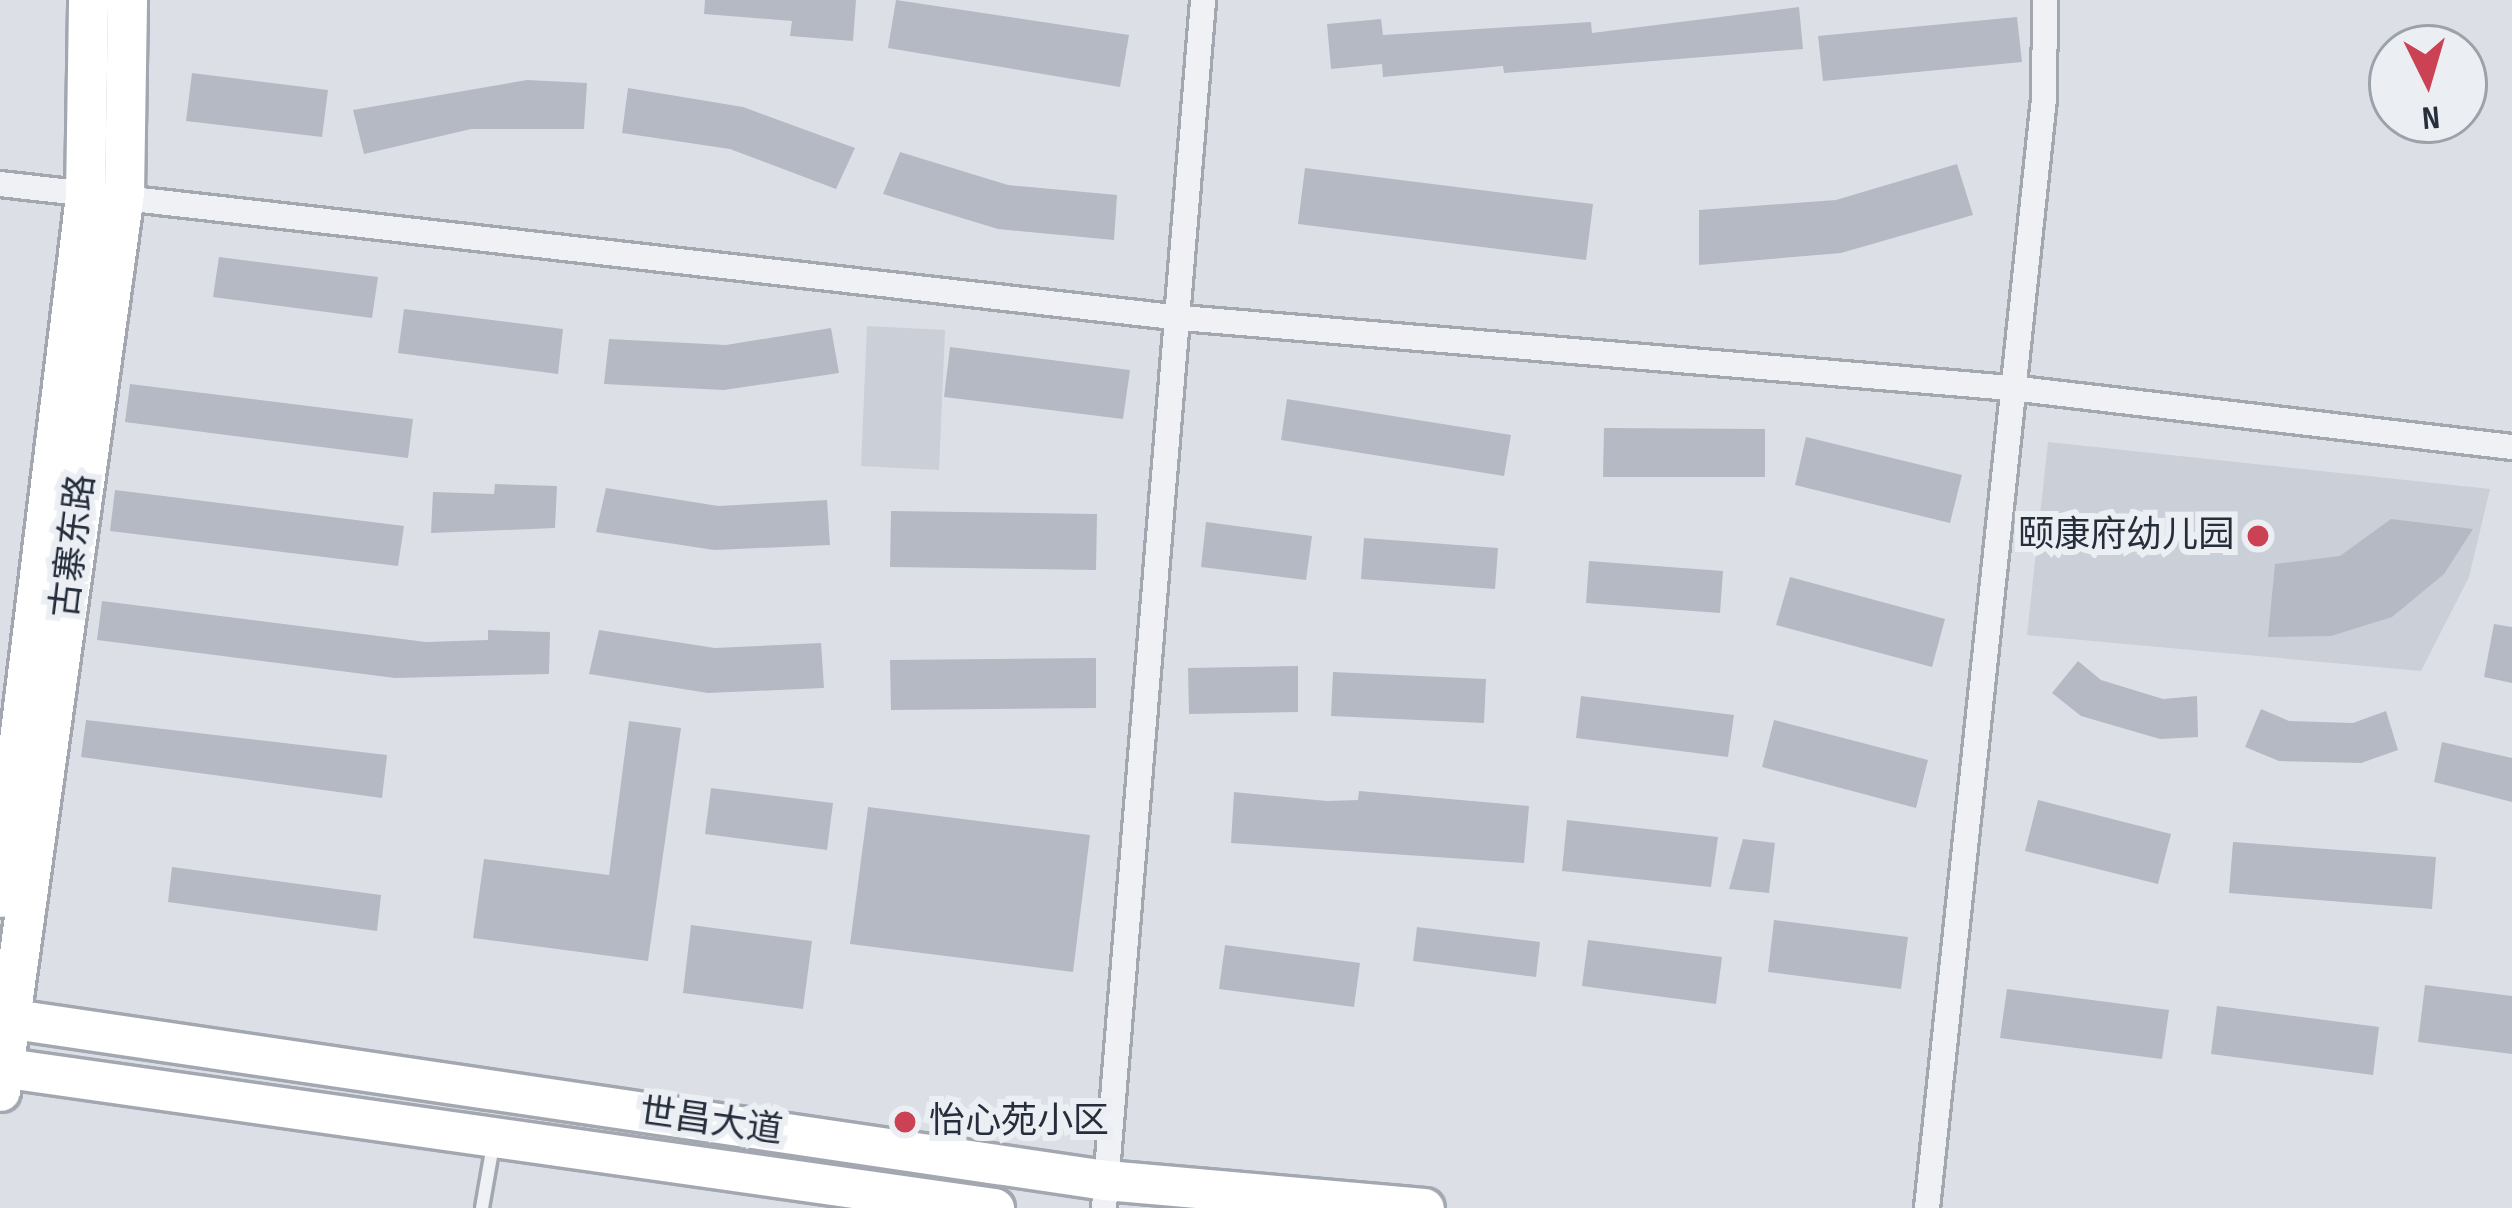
<!DOCTYPE html>
<html>
<head>
<meta charset="utf-8">
<style>
  body { margin:0 }
  #map { position:relative; width:2512px; height:1208px; overflow:hidden; background:#dce0e6; font-family:"Sofia Sans Condensed","Noto Sans SC",sans-serif }
  div>[style] { position:absolute }
  [style*='--x'] { left:calc(var(--x)*1px); top:calc(var(--y)*1px); width:calc(var(--w)*1px); rotate:calc(var(--a)*1deg) }
  .built>* { inset:0; background:#cacfd8 }
  .building>* { inset:0; background:#b4b9c3 }
  .roads { filter:drop-shadow(3px 0 #a2a7b0) drop-shadow(-3px 0 #a2a7b0) drop-shadow(0 3px #a2a7b0) drop-shadow(0 -3px #a2a7b0) }
  .lane>* { height:12px; margin:-6px; padding:0 6px; transform-origin:6px; border-radius:6px; background:#eff1f5 }
  .street>* { height:24px; margin:-12px; padding:0 12px; transform-origin:12px; border-radius:12px; background:#eff1f5 }
  .primary>* { height:39px; margin:-19.5px; padding:0 19.5px; transform-origin:19.5px; border-radius:19.5px; background:#fff }
  .dots>* { width:33px; height:33px; translate:-50% -50%; box-sizing:border-box; border:6px solid #ebeff4; border-radius:50% }
  span { translate:-50% -50%; white-space:nowrap; text-align:center; line-height:1.15; -webkit-text-stroke:12px #ebeff4; paint-order:stroke }
  .poi-label { font-size:36px; color:#262e3c }
  .right { translate:-100% -50%; text-align:right }
  .left { translate:0 -50%; text-align:left }
  .street-label { font-size:36px; color:#262e3c }
  .north { position:absolute; left:2368px; top:24px; width:120px; height:120px; box-sizing:border-box; background:#ebeff4; border:3px solid #9ca2aa; border-radius:50%; rotate:175deg; font-size:33px; font-weight:700; line-height:48px; text-align:center; color:#262e3c }
  .north::after { content:''; display:block; margin:auto; width:42px; height:54px; background:#cb4254; clip-path:polygon(50% 0,100% 100%,50% 72%,0 100%) }
</style>
</head>
<body>
<div id="map">
  <div class="built">
    <i style="clip-path:polygon(867px 326px,945px 330px,939px 470px,861px 466px)"></i>
    <i style="clip-path:polygon(2048px 442px,2490px 489px,2469px 577px,2421px 671px,2027px 635px)"></i>
  </div>
  <div class="building">
    <i style="clip-path:polygon(705px 0,856px 0,853px 41px,790px 36px,792px 21px,704px 14px)"></i>
    <i style="clip-path:polygon(896px 0,1129px 35px,1120px 87px,888px 48px)"></i>
    <i style="clip-path:polygon(1799px 7px,1803px 49px,1504px 73px,1503px 66px,1383px 77px,1382px 64px,1331px 69px,1327px 24px,1381px 19px,1383px 35px,1591px 22px,1592px 33px)"></i>
    <i style="clip-path:polygon(2017px 17px,2022px 62px,1823px 81px,1818px 36px)"></i>
    <i style="clip-path:polygon(192px 73px,328px 90px,322px 137px,186px 121px)"></i>
    <i style="clip-path:polygon(527px 80px,587px 83px,584px 129px,471px 129px,364px 154px,353px 110px)"></i>
    <i style="clip-path:polygon(628px 88px,743px 107px,855px 148px,836px 189px,730px 149px,622px 133px)"></i>
    <i style="clip-path:polygon(900px 152px,1008px 185px,1117px 195px,1114px 240px,998px 229px,883px 194px)"></i>
    <i style="clip-path:polygon(1957px 164px,1973px 215px,1841px 253px,1699px 265px,1699px 210px,1836px 200px)"></i>
    <i style="clip-path:polygon(1305px 168px,1593px 204px,1586px 260px,1298px 224px)"></i>
    <i style="clip-path:polygon(219px 257px,378px 277px,372px 318px,213px 297px)"></i>
    <i style="clip-path:polygon(404px 309px,563px 329px,558px 374px,398px 353px)"></i>
    <i style="clip-path:polygon(831px 328px,839px 373px,724px 390px,604px 384px,609px 339px,726px 345px)"></i>
    <i style="clip-path:polygon(950px 347px,1130px 370px,1123px 419px,944px 397px)"></i>
    <i style="clip-path:polygon(130px 384px,413px 419px,408px 458px,125px 422px)"></i>
    <i style="clip-path:polygon(1287px 399px,1511px 435px,1504px 476px,1281px 440px)"></i>
    <i style="clip-path:polygon(1604px 428px,1765px 429px,1765px 477px,1603px 477px)"></i>
    <i style="clip-path:polygon(1806px 437px,1962px 475px,1950px 523px,1795px 485px)"></i>
    <i style="clip-path:polygon(495px 484px,557px 486px,555px 528px,431px 533px,433px 492px,494px 494px)"></i>
    <i style="clip-path:polygon(606px 488px,718px 506px,827px 500px,830px 545px,714px 550px,596px 532px)"></i>
    <i style="clip-path:polygon(115px 490px,404px 526px,398px 566px,110px 531px)"></i>
    <i style="clip-path:polygon(891px 511px,1097px 514px,1096px 570px,890px 567px)"></i>
    <i style="clip-path:polygon(2391px 519px,2473px 529px,2444px 574px,2392px 617px,2331px 636px,2268px 637px,2275px 564px,2340px 556px)"></i>
    <i style="clip-path:polygon(1206px 522px,1312px 536px,1306px 580px,1201px 567px)"></i>
    <i style="clip-path:polygon(1364px 538px,1498px 548px,1495px 589px,1361px 579px)"></i>
    <i style="clip-path:polygon(1589px 561px,1723px 571px,1720px 613px,1586px 603px)"></i>
    <i style="clip-path:polygon(1790px 577px,1945px 619px,1932px 667px,1776px 625px)"></i>
    <i style="clip-path:polygon(102px 601px,426px 642px,488px 640px,488px 630px,550px 632px,549px 674px,395px 678px,97px 640px)"></i>
    <i style="clip-path:polygon(2494px 624px,2512px 627px,2512px 683px,2484px 677px)"></i>
    <i style="clip-path:polygon(599px 630px,715px 648px,821px 643px,824px 688px,708px 693px,589px 674px)"></i>
    <i style="clip-path:polygon(1096px 658px,1096px 708px,891px 710px,890px 660px)"></i>
    <i style="clip-path:polygon(2078px 661px,2101px 680px,2163px 699px,2197px 696px,2198px 737px,2160px 739px,2081px 716px,2052px 693px)"></i>
    <i style="clip-path:polygon(1298px 666px,1298px 712px,1189px 714px,1188px 668px)"></i>
    <i style="clip-path:polygon(1333px 672px,1486px 679px,1484px 723px,1331px 716px)"></i>
    <i style="clip-path:polygon(1581px 696px,1734px 715px,1728px 757px,1576px 738px)"></i>
    <i style="clip-path:polygon(2261px 709px,2289px 721px,2353px 723px,2386px 711px,2398px 750px,2361px 763px,2279px 761px,2245px 747px)"></i>
    <i style="clip-path:polygon(86px 720px,387px 755px,382px 798px,81px 757px)"></i>
    <i style="clip-path:polygon(1774px 720px,1928px 760px,1916px 808px,1762px 767px)"></i>
    <i style="clip-path:polygon(629px 721px,681px 728px,648px 961px,473px 938px,484px 859px,609px 875px)"></i>
    <i style="clip-path:polygon(2442px 742px,2512px 758px,2512px 802px,2434px 782px)"></i>
    <i style="clip-path:polygon(711px 788px,833px 803px,827px 850px,705px 834px)"></i>
    <i style="clip-path:polygon(1359px 791px,1529px 806px,1524px 863px,1231px 843px,1234px 792px,1327px 801px,1358px 800px)"></i>
    <i style="clip-path:polygon(2038px 800px,2171px 834px,2158px 884px,2025px 851px)"></i>
    <i style="clip-path:polygon(868px 807px,1090px 835px,1073px 972px,850px 944px)"></i>
    <i style="clip-path:polygon(1567px 820px,1718px 837px,1711px 887px,1562px 871px)"></i>
    <i style="clip-path:polygon(1743px 839px,1775px 843px,1769px 893px,1729px 889px)"></i>
    <i style="clip-path:polygon(2233px 842px,2436px 857px,2432px 909px,2229px 893px)"></i>
    <i style="clip-path:polygon(172px 867px,381px 895px,377px 931px,168px 902px)"></i>
    <i style="clip-path:polygon(1774px 920px,1908px 937px,1901px 989px,1768px 972px)"></i>
    <i style="clip-path:polygon(691px 925px,812px 941px,803px 1009px,683px 993px)"></i>
    <i style="clip-path:polygon(1417px 927px,1540px 942px,1536px 977px,1413px 961px)"></i>
    <i style="clip-path:polygon(1588px 940px,1722px 957px,1716px 1004px,1582px 986px)"></i>
    <i style="clip-path:polygon(1225px 945px,1360px 963px,1354px 1007px,1219px 989px)"></i>
    <i style="clip-path:polygon(2425px 985px,2512px 996px,2512px 1054px,2418px 1042px)"></i>
    <i style="clip-path:polygon(2007px 989px,2169px 1010px,2162px 1059px,2000px 1038px)"></i>
    <i style="clip-path:polygon(2217px 1006px,2379px 1027px,2373px 1075px,2211px 1054px)"></i>
  </div>
  <div class="roads">
    <div class="lane">
      <i style="--x:482;--y:1208;--w:64;--a:-80.1"></i>
    </div>
    <div class="street">
      <i style="--x:0;--y:184;--w:1190;--a:6.47"></i>
      <i style="--x:1182;--y:318;--w:832;--a:4.83"></i>
      <i style="--x:2011;--y:388;--w:504;--a:6.72"></i>
      <i style="--x:1104;--y:1208;--w:1212;--a:-85.31"></i>
      <i style="--x:1927;--y:1208;--w:1115;--a:-83.98"></i>
      <i style="--x:2044;--y:99;--w:99;--a:-89.4"></i>
    </div>
    <div class="primary">
      <i style="--x:0;--y:897;--w:706;--a:-83.09"></i>
      <i style="--x:85;--y:196;--w:196;--a:-89.1"></i>
      <i style="--x:0;--y:1017;--w:1117;--a:8.39"></i>
      <i style="--x:1105;--y:1180;--w:320;--a:5"></i>
      <i style="--x:0;--y:1067;--w:1004;--a:8.07"></i>
      <i style="--x:0;--y:1091;--w:907;--a:-82.14"></i>
      <i style="--x:124;--y:193;--w:193;--a:-89.1"></i>
    </div>
  </div>
  <div class="dots">
    <i style="left:2258px;top:536px;background:#cb4254"></i>
    <i style="left:905px;top:1122px;background:#cb4254"></i>
  </div>
  <div class="poi-label">
    <span class="right" style="left:2234px;top:536px">颐康府幼儿园</span>
    <span class="left" style="left:929px;top:1122px">怡心苑小区</span>
  </div>
  <div class="street-label">
    <span style="left:74px;top:546px;rotate:-83deg">古寨东路</span>
    <span style="left:711px;top:1122px;rotate:8deg">世昌大道</span>
  </div>
  <div class="north">N</div>
</div>
</body>
</html>
